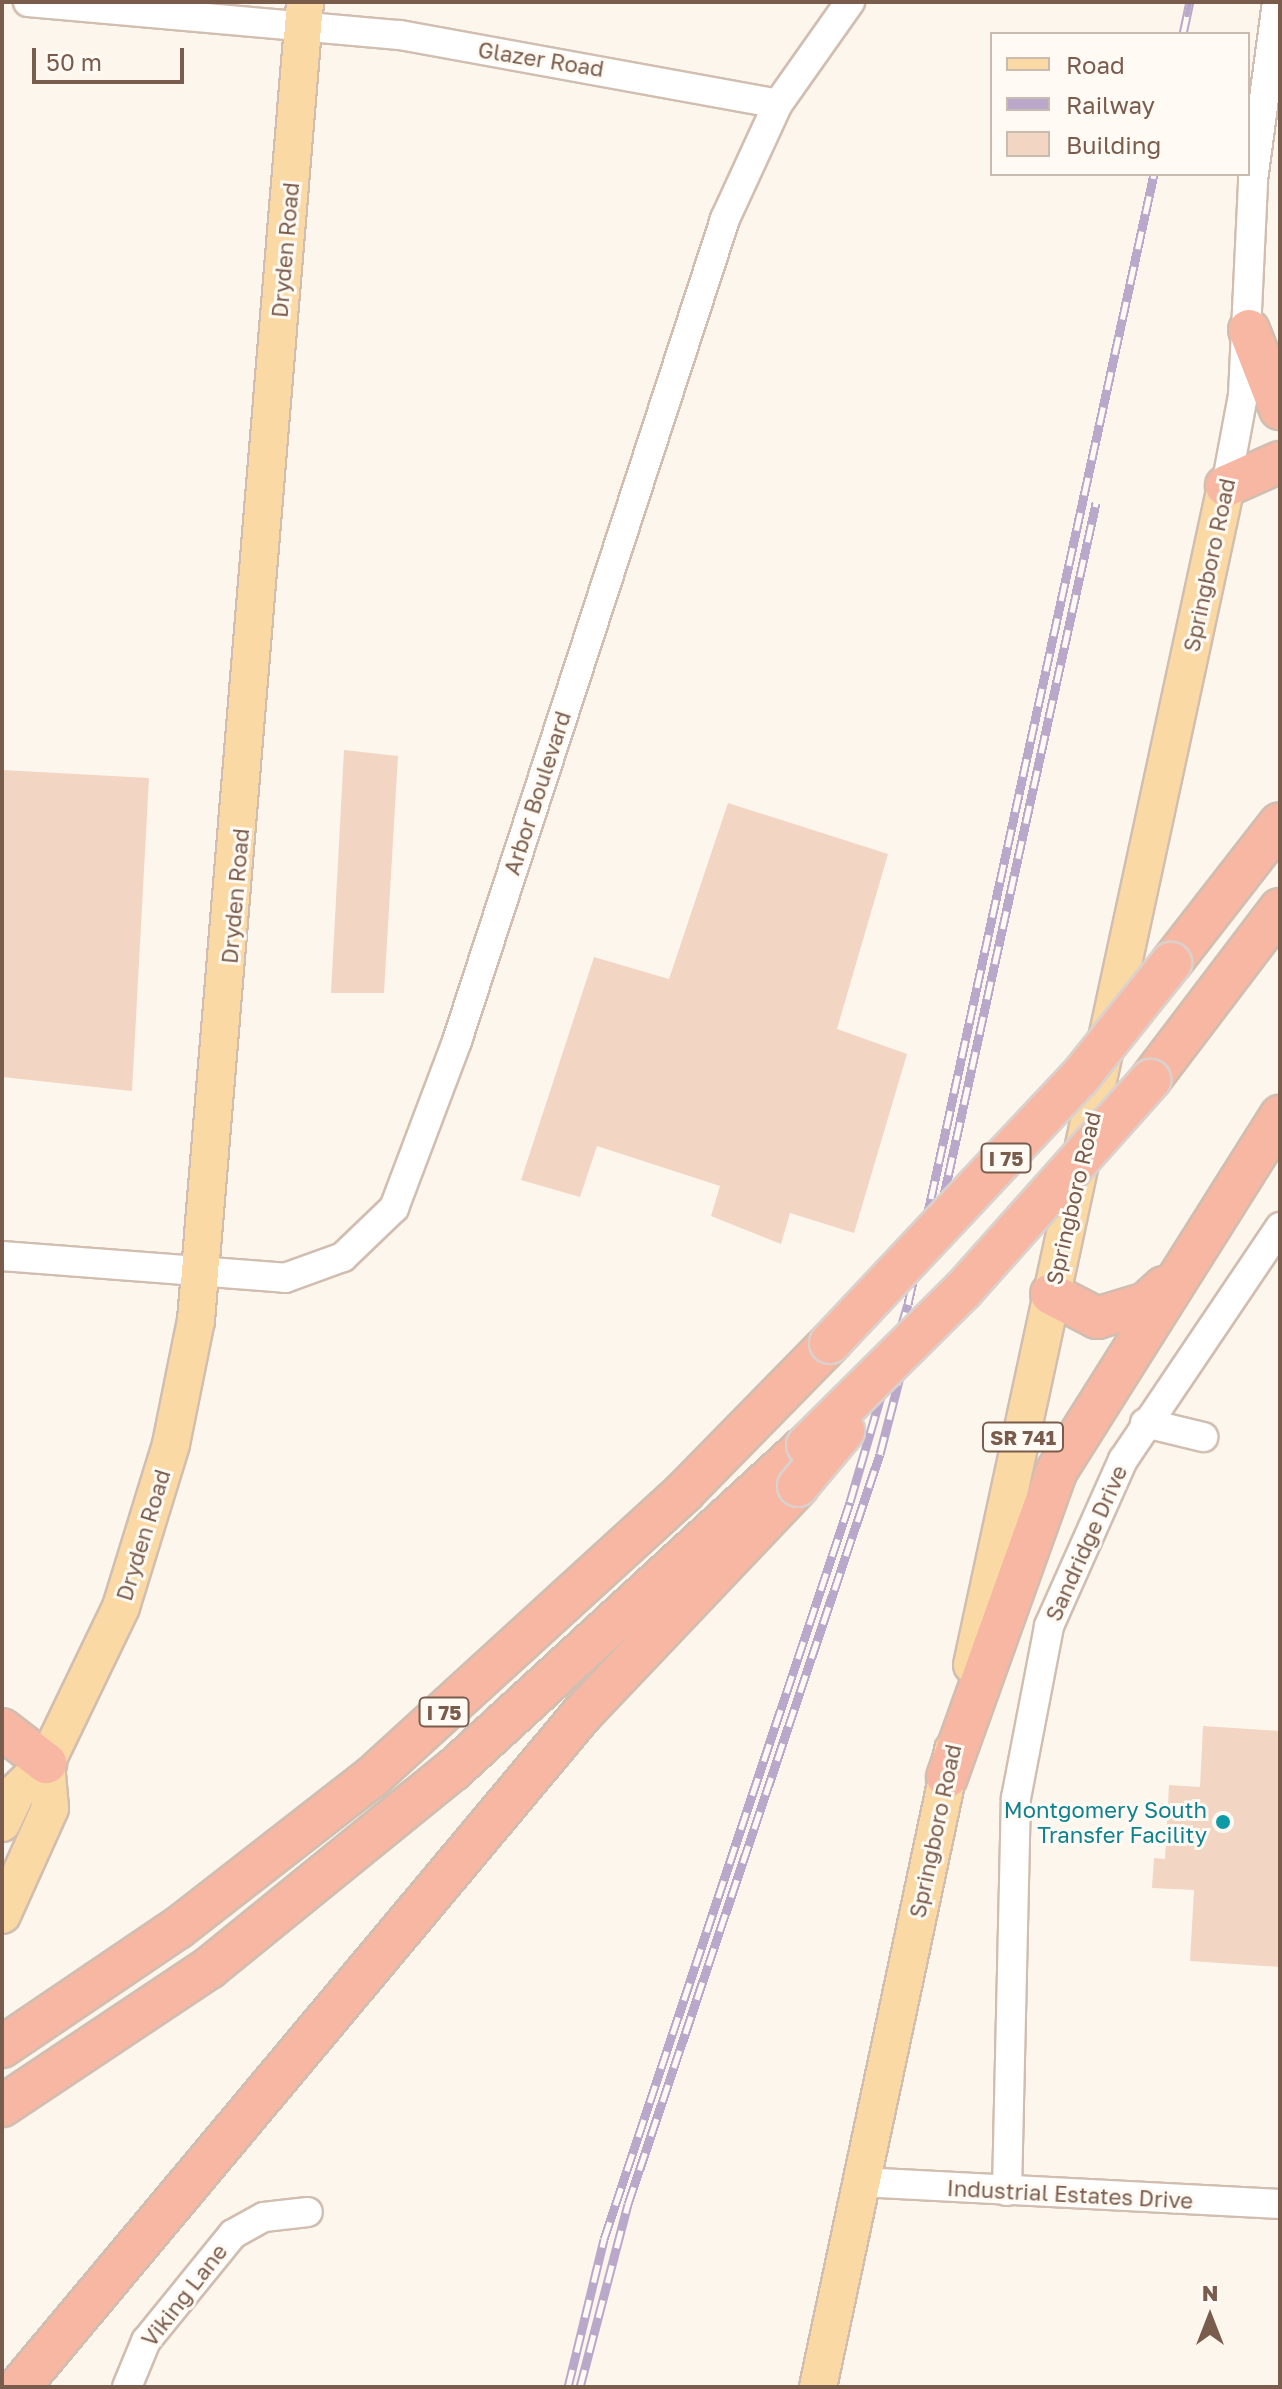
<!DOCTYPE html>
<html>
<head>
<meta charset="utf-8">
<style>
  body { margin:0 }
  #map { position:relative; width:1282px; height:2389px; overflow:hidden; background:#fdf6ec; font-family:"Golos Text",sans-serif }
  div>[style] { position:absolute }
  [style*='--x'] { left:calc(var(--x)*1px); top:calc(var(--y)*1px); width:calc(var(--w)*1px); rotate:calc(var(--a)*1deg) }
  .building>* { inset:0; background:#f3d5c3 }
  .roads { filter:drop-shadow(2px 0 #d1beb0) drop-shadow(-2px 0 #d1beb0) drop-shadow(0 2px #d1beb0) drop-shadow(0 -2px #d1beb0) }
  .minor>* { height:28px; margin:-14px; padding:0 14px; transform-origin:14px; border-radius:14px; background:#fff }
  .major>* { height:36px; margin:-18px; padding:0 18px; transform-origin:18px; border-radius:18px; background:#fbd9a5 }
  .highway>* { height:40px; margin:-20px; padding:0 20px; transform-origin:20px; border-radius:20px; background:#f7b7a3 }
  .rail>* { height:9px; margin-top:-4.5px; transform-origin:0; background:repeating-linear-gradient(90deg,#fffaf3 0 18px,#b9a8c9 0 36px); box-sizing:border-box; border-block:2px solid #b9a8c9 }
  .bridges { filter:drop-shadow(2px 0 #dad1cd) drop-shadow(-2px 0 #dad1cd) drop-shadow(0 2px #dad1cd) drop-shadow(0 -2px #dad1cd) }
  .highway-bridge>* { height:40px; margin:-20px; padding:0 20px; transform-origin:20px; border-radius:20px; background:#f7b7a3 }
  .dots>* { width:22px; height:22px; translate:-50% -50%; box-sizing:border-box; border:4px solid #fffaf3; border-radius:50% }
  span { translate:-50% -50%; white-space:nowrap; text-align:center; line-height:1.15; -webkit-text-stroke:6px #fffaf3; paint-order:stroke }
  .shield-label span { padding:2px 6px; background:#fffaf3; border:2px solid; border-radius:6px; -webkit-text-stroke-width:0 }
  .shield-label { font-size:20px; color:#7a5c4d; font-weight:700 }
  .street-label { font-size:22px; color:#7a5c4d }
  .culture-label { font-size:22px; color:#0d838f }
  .right { translate:-100% -50%; text-align:right }
  .frame { position:absolute; inset:0; border:4px solid #7a5c4d; pointer-events:none }
  .legend { position:absolute; left:990px; top:32px; width:260px; height:144px; box-sizing:border-box; background:#fffaf3; border:2px solid #cabbb1; margin:0; padding:10px 14px; list-style:none; font-size:24px; color:#7a5c4d }
  .legend li { display:flex; align-items:center; gap:16px; height:40px }
  .legend b { width:40px; border:2px solid #cabbb1 }
  .north { position:absolute; left:1170px; top:2277px; width:80px; height:80px; -webkit-text-stroke:6px #fffaf3; paint-order:stroke; rotate:0deg; font-size:22px; font-weight:700; line-height:32px; text-align:center; color:#7a5c4d }
  .north::after { content:''; display:block; margin:auto; width:28px; height:36px; background:#7a5c4d; clip-path:polygon(50% 0,100% 100%,50% 72%,0 100%) }
  .scale { position:absolute; left:32px; top:48px; width:152px; height:36px; box-sizing:border-box; border:4px solid #7a5c4d; border-top:0; padding-left:10px; font-size:24px; line-height:28px; white-space:nowrap; color:#7a5c4d; -webkit-text-stroke:6px #fffaf3; paint-order:stroke }
</style>
</head>
<body>
<div id="map">
  <div class="building">
    <i style="clip-path:polygon(344px 750px,398px 756px,384px 993px,331px 993px)"></i>
    <i style="clip-path:polygon(2px 770px,149px 778px,132px 1091px,2px 1077px)"></i>
    <i style="clip-path:polygon(728px 803px,888px 854px,837px 1029px,907px 1054px,854px 1233px,790px 1213px,781px 1244px,711px 1216px,720px 1186px,597px 1146px,580px 1197px,521px 1180px,594px 957px,669px 979px)"></i>
    <i style="clip-path:polygon(1203px 1726px,1280px 1731px,1280px 1967px,1190px 1961px,1194px 1890px,1152px 1888px,1154px 1858px,1165px 1859px,1169px 1785px,1200px 1787px)"></i>
  </div>
  <div class="roads">
    <div class="minor">
      <i style="--x:28;--y:2;--w:373;--a:5.1"></i>
      <i style="--x:400;--y:35;--w:384;--a:10.3"></i>
      <i style="--x:1226;--y:486;--w:93;--a:-79.4"></i>
      <i style="--x:1243;--y:395;--w:215;--a:-87.3"></i>
      <i style="--x:1253;--y:180;--w:180;--a:-82.3"></i>
      <i style="--x:2;--y:1256;--w:284;--a:4.4"></i>
      <i style="--x:285;--y:1278;--w:62;--a:-19.9"></i>
      <i style="--x:343;--y:1257;--w:71;--a:-43.9"></i>
      <i style="--x:394;--y:1208;--w:178;--a:-69.3"></i>
      <i style="--x:457;--y:1041;--w:865;--a:-71.94"></i>
      <i style="--x:725;--y:219;--w:127;--a:-65.3"></i>
      <i style="--x:778;--y:104;--w:125;--a:-54.8"></i>
      <i style="--x:1145;--y:1423;--w:60;--a:13.6"></i>
      <i style="--x:860;--y:2182;--w:421;--a:3"></i>
      <i style="--x:1007;--y:2191;--w:393;--a:-88.7"></i>
      <i style="--x:1016;--y:1798;--w:175;--a:-79.1"></i>
      <i style="--x:1049;--y:1626;--w:182;--a:-66"></i>
      <i style="--x:1123;--y:1460;--w:281;--a:-56"></i>
      <i style="--x:127;--y:2387;--w:50;--a:-67.6"></i>
      <i style="--x:146;--y:2341;--w:138;--a:-50.9"></i>
      <i style="--x:233;--y:2234;--w:35;--a:-29"></i>
      <i style="--x:264;--y:2217;--w:44;--a:-6.5"></i>
    </div>
    <div class="major">
      <i style="--x:972;--y:1665;--w:1206;--a:-77.84"></i>
      <i style="--x:2;--y:1823;--w:35;--a:-65"></i>
      <i style="--x:17;--y:1791;--w:40;--a:-44"></i>
      <i style="--x:46;--y:1763;--w:173;--a:-64.3"></i>
      <i style="--x:121;--y:1607;--w:170;--a:-72.9"></i>
      <i style="--x:171;--y:1444;--w:126;--a:-78.6"></i>
      <i style="--x:196;--y:1320;--w:1322;--a:-85.27"></i>
      <i style="--x:2;--y:1915;--w:117;--a:-65.8"></i>
      <i style="--x:50;--y:1808;--w:45;--a:-95.1"></i>
      <i style="--x:818;--y:2387;--w:651;--a:-78.03"></i>
    </div>
    <div class="highway">
      <i style="--x:1249;--y:330;--w:85;--a:68.6"></i>
      <i style="--x:1226;--y:486;--w:59;--a:-24"></i>
      <i style="--x:1171;--y:963;--w:177;--a:-52.1"></i>
      <i style="--x:1150;--y:1080;--w:215;--a:-52.8"></i>
      <i style="--x:1051;--y:1294;--w:52;--a:27.6"></i>
      <i style="--x:1097;--y:1318;--w:51;--a:-17"></i>
      <i style="--x:1146;--y:1303;--w:24;--a:-42"></i>
      <i style="--x:2;--y:1729;--w:56;--a:37.7"></i>
      <i style="--x:947;--y:1777;--w:324;--a:-70.3"></i>
      <i style="--x:1056;--y:1472;--w:421;--a:-57.8"></i>
      <i style="--x:2;--y:2047;--w:212;--a:-34.1"></i>
      <i style="--x:178;--y:1928;--w:244;--a:-37.9"></i>
      <i style="--x:371;--y:1778;--w:424;--a:-42.4"></i>
      <i style="--x:684;--y:1492;--w:209;--a:-45.6"></i>
      <i style="--x:2;--y:2106;--w:249;--a:-33.7"></i>
      <i style="--x:209;--y:1968;--w:314;--a:-39.1"></i>
      <i style="--x:453;--y:1770;--w:481;--a:-42.6"></i>
      <i style="--x:19;--y:2387;--w:876;--a:-50.09"></i>
      <i style="--x:581;--y:1715;--w:315;--a:-46.5"></i>
    </div>
  </div>
  <div class="rail">
    <i style="--x:1183;--y:34;--w:33;--a:-78"></i>
    <i style="--x:933;--y:1245;--w:760;--a:-77.61"></i>
    <i style="--x:568;--y:2387;--w:152;--a:-76.3"></i>
    <i style="--x:604;--y:2239;--w:777;--a:-71.54"></i>
    <i style="--x:850;--y:1502;--w:206;--a:-73.7"></i>
    <i style="--x:908;--y:1304;--w:1156;--a:-77.72"></i>
    <i style="--x:580;--y:2387;--w:189;--a:-75.3"></i>
    <i style="--x:628;--y:2204;--w:791;--a:-71.43"></i>
    <i style="--x:880;--y:1454;--w:112;--a:-75.5"></i>
  </div>
  <div class="bridges">
    <div class="highway-bridge">
      <i style="--x:830;--y:1343;--w:365;--a:-46.8"></i>
      <i style="--x:1080;--y:1077;--w:146;--a:-51.4"></i>
      <i style="--x:807;--y:1445;--w:221;--a:-44.8"></i>
      <i style="--x:964;--y:1289;--w:280;--a:-48.3"></i>
      <i style="--x:798;--y:1486;--w:72;--a:-50.1"></i>
    </div>
  </div>
  <div class="dots">
    <i style="left:1223px;top:1822px;background:#0f9aa8"></i>
  </div>
  <div class="shield-label">
    <span style="left:1006px;top:1158px">I 75</span>
    <span style="left:1023px;top:1437px">SR 741</span>
    <span style="left:444px;top:1712px">I 75</span>
  </div>
  <div class="street-label">
    <span style="left:541px;top:59px;rotate:9deg">Glazer Road</span>
    <span style="left:285px;top:250px;rotate:-85deg">Dryden Road</span>
    <span style="left:1209px;top:565px;rotate:-78deg">Springboro Road</span>
    <span style="left:537px;top:793px;rotate:-72deg">Arbor Boulevard</span>
    <span style="left:235px;top:896px;rotate:-85deg">Dryden Road</span>
    <span style="left:1073px;top:1198px;rotate:-77deg">Springboro Road</span>
    <span style="left:143px;top:1535px;rotate:-73deg">Dryden Road</span>
    <span style="left:1086px;top:1543px;rotate:-66deg">Sandridge Drive</span>
    <span style="left:935px;top:1831px;rotate:-78deg">Springboro Road</span>
    <span style="left:1070px;top:2194px;rotate:3deg">Industrial Estates Drive</span>
    <span style="left:184px;top:2295px;rotate:-52deg">Viking Lane</span>
  </div>
  <div class="culture-label">
    <span class="right" style="left:1207px;top:1822px">Montgomery South<br>Transfer Facility</span>
  </div>
  <div class="frame"></div>
  <ul class="legend">
  <li><b style="height:10px;background:#fbd9a5"></b>Road</li>
  <li><b style="height:10px;background:#b9a8c9"></b>Railway</li>
  <li><b style="height:22px;background:#f3d5c3"></b>Building</li>
  </ul>
  <div class="north">N</div>
  <div class="scale">50 m</div>
</div>
</body>
</html>
